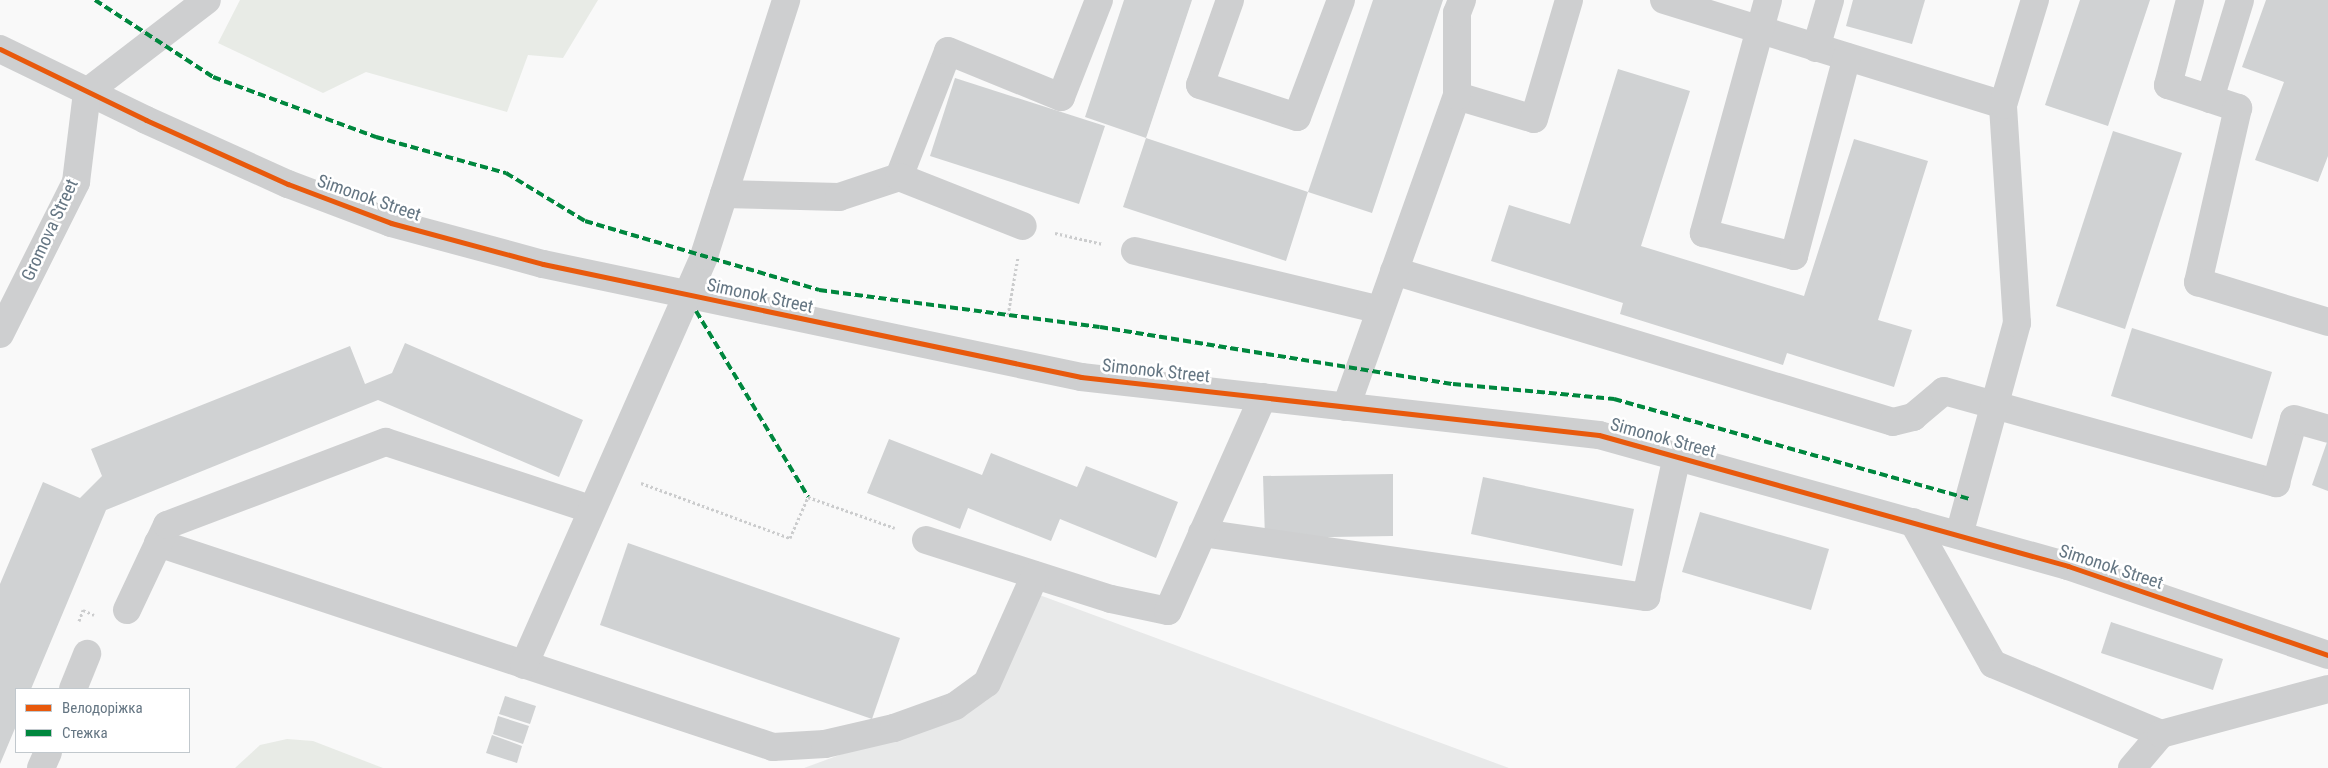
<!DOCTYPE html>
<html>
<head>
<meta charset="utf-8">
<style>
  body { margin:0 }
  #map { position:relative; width:2328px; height:768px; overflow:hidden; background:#f9f9f9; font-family:"Roboto Condensed",sans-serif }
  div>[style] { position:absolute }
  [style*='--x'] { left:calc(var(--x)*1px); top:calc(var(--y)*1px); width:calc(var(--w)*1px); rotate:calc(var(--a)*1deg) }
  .built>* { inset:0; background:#e8e9e9 }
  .green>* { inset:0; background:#e8ebe6 }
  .building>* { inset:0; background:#d0d2d3 }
  .path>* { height:3px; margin-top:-1.5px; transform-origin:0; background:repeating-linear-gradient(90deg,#cbcccd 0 2.5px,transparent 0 5px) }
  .minor>* { height:28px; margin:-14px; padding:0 14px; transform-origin:14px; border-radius:14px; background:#cecfd0 }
  .quiet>* { height:4px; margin-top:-2px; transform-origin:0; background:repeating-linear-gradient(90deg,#00873e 0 8px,transparent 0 12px) }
  .cycleway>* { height:5px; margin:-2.5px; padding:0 2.5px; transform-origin:2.5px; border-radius:2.5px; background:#e8590c }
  span { translate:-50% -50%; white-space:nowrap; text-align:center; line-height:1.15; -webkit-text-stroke:5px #fff; paint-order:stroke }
  .street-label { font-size:18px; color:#657683 }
  .legend { position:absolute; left:15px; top:688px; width:175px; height:65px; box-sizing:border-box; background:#fff; border:1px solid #c1c8cd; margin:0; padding:6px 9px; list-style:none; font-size:15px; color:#657683 }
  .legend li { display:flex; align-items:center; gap:10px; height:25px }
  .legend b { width:25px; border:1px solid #c1c8cd }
</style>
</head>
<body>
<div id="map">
  <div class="built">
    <i style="clip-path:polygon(1034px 593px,1509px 768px,804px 768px,986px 701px)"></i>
  </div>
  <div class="green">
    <i style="clip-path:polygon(240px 0,598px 0,563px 58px,528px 55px,507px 112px,366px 72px,323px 93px,218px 43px)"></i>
    <i style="clip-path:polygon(287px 739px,313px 741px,383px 768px,235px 768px,260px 745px)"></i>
  </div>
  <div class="building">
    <i style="clip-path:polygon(1124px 0,1192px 0,1146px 138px,1308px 192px,1286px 261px,1123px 207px,1146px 138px,1085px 117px)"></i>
    <i style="clip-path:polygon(1373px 0,1443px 0,1372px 213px,1308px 192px)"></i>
    <i style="clip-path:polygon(1853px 0,1925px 0,1912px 44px,1846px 26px)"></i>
    <i style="clip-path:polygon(2080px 0,2150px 0,2108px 126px,2045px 105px)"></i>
    <i style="clip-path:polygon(2266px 0,2328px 0,2328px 156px,2318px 182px,2255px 160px,2284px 82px,2242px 67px)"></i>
    <i style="clip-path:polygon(1618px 69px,1690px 91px,1641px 246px,1804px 296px,1854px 139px,1928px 161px,1878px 320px,1912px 330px,1894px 387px,1787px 353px,1783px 365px,1620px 314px,1623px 303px,1491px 261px,1509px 205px,1570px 224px)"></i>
    <i style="clip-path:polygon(955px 78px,1105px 126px,1079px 204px,930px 156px)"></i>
    <i style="clip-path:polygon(2113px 131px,2182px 153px,2125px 329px,2056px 306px)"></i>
    <i style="clip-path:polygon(2132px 328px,2272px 372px,2252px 439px,2111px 396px)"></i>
    <i style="clip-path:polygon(405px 343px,583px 420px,559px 477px,378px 400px,106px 510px,31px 689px,16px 689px,16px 726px,0 764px,0 584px,43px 482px,80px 498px,102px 476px,91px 449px,350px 346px,365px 384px,392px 373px)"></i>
    <i style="clip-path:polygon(889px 439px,982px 475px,991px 453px,1077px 487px,1086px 466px,1178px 502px,1156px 558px,1060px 519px,1051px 541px,968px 508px,960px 529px,867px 493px)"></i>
    <i style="clip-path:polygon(2327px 442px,2328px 442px,2328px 491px,2312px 485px)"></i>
    <i style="clip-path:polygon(1393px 474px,1393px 536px,1265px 538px,1263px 476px)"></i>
    <i style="clip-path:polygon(1483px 477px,1634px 509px,1622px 566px,1471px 534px)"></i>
    <i style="clip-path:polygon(1700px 512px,1829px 549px,1811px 610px,1682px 572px)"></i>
    <i style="clip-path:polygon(628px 543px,900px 638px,872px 719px,600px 625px)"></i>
    <i style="clip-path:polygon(2111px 622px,2223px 659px,2213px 690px,2101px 653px)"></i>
    <i style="clip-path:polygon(505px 696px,536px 706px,530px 724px,499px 714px)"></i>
    <i style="clip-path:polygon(498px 716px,529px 726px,523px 744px,493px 734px)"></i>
    <i style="clip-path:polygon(492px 735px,522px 746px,517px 763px,486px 753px)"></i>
  </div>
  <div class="path">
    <i style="--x:1055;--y:233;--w:49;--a:12.9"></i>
    <i style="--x:1008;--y:315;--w:59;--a:-80.2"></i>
    <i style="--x:641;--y:483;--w:159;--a:20.3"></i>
    <i style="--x:790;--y:538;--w:45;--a:-66.3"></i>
    <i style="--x:808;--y:497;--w:92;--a:19.6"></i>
    <i style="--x:79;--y:621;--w:12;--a:-70"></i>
    <i style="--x:83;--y:610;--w:12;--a:24"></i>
  </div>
  <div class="minor">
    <i style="--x:1230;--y:0;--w:90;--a:109.4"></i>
    <i style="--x:1200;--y:85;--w:102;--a:18.3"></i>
    <i style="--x:1297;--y:117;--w:125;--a:-69.4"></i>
    <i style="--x:1664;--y:0;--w:355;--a:17.2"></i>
    <i style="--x:1768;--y:0;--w:242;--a:105.4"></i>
    <i style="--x:1704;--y:233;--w:93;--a:14.3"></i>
    <i style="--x:1794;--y:256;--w:206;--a:-75.1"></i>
    <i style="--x:2190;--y:0;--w:88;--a:104.5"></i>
    <i style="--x:2168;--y:85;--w:74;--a:18.2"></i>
    <i style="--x:2238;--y:108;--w:179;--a:102.9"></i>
    <i style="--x:2198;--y:282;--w:136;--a:17.1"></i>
    <i style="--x:1816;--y:48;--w:50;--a:-73.7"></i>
    <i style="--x:0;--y:49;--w:162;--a:25.9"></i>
    <i style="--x:146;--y:120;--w:156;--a:24.3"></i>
    <i style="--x:288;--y:184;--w:110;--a:20.7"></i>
    <i style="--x:391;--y:223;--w:157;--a:15.1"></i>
    <i style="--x:543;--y:264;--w:550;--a:11.86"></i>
    <i style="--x:1081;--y:377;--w:521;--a:6.39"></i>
    <i style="--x:1599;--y:435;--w:487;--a:15.6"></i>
    <i style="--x:2068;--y:566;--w:275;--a:18.9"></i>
    <i style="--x:87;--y:92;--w:151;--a:-37.5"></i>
    <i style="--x:1457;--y:96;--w:80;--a:16.6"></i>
    <i style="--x:1534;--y:119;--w:124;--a:-73.6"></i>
    <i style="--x:2210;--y:99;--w:103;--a:-73.1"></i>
    <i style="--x:899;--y:177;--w:135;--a:-68.7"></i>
    <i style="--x:948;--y:51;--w:122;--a:22.2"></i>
    <i style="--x:1061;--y:97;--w:104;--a:-68.6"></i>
    <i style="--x:724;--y:194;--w:115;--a:1.5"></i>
    <i style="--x:839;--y:197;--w:63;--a:-18.4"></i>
    <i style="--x:899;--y:177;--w:133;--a:21.6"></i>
    <i style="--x:1135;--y:251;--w:252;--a:13.5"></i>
    <i style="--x:1394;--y:271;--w:521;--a:16.84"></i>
    <i style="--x:1893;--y:422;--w:21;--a:-14"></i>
    <i style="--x:1913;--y:417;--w:40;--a:-40"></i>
    <i style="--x:1944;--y:391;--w:345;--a:15.5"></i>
    <i style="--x:2276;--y:483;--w:66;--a:-74.3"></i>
    <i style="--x:2294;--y:419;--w:35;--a:16"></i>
    <i style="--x:0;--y:334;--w:170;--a:-63.4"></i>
    <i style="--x:76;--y:182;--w:91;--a:-83"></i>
    <i style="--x:1346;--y:407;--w:330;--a:-70.4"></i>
    <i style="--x:1457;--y:96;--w:83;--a:-90"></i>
    <i style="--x:1457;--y:13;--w:14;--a:-69"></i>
    <i style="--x:1913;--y:522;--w:163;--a:60.6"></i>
    <i style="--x:1993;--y:664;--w:182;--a:22.6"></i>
    <i style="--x:1202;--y:533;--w:449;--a:8.2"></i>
    <i style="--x:1646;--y:597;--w:144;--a:-77.6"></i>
    <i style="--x:1959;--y:535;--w:220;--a:-74.7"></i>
    <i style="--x:2017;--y:323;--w:218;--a:-93.7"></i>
    <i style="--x:2003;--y:105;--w:110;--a:-73.1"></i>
    <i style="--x:926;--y:540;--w:194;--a:17.7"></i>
    <i style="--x:1111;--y:599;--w:58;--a:11.9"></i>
    <i style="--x:1168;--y:611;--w:234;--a:-66.1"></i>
    <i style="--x:158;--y:543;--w:648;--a:18.35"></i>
    <i style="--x:773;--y:747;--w:52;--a:-3.3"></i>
    <i style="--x:825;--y:744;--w:71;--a:-13.1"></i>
    <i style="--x:894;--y:728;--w:65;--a:-19.8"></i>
    <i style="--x:955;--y:706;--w:39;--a:-36"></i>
    <i style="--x:987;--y:683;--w:118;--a:-66"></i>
    <i style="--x:127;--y:610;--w:94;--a:-64.8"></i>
    <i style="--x:167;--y:525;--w:234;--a:-20.8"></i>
    <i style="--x:386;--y:442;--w:215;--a:18.2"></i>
    <i style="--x:524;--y:665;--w:447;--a:-66.2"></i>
    <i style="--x:704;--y:256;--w:269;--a:-72.2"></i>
    <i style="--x:73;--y:689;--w:38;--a:-68"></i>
    <i style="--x:41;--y:768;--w:17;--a:-66"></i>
    <i style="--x:2132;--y:768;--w:45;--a:-49.5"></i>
    <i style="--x:2161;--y:734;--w:173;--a:-15.1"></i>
  </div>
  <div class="quiet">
    <i style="--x:95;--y:0;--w:141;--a:33.1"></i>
    <i style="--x:213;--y:77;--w:174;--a:20.2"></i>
    <i style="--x:376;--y:137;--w:135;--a:15.5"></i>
    <i style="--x:506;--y:173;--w:92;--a:31.3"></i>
    <i style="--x:585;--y:221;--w:244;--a:16.4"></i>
    <i style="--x:819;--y:290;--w:283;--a:7.5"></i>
    <i style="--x:1100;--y:327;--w:358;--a:9.2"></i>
    <i style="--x:1453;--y:384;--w:162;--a:5.3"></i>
    <i style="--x:1614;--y:399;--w:369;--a:15.7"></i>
    <i style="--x:696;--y:311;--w:217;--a:58.9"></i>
  </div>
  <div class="cycleway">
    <i style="--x:0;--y:49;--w:162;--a:25.9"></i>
    <i style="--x:146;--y:120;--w:156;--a:24.3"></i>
    <i style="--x:288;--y:184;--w:110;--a:20.7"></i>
    <i style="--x:391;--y:223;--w:157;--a:15.1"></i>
    <i style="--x:543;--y:264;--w:550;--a:11.86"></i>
    <i style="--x:1081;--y:377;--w:521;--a:6.39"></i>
    <i style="--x:1599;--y:435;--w:487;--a:15.6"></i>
    <i style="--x:2068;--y:566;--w:275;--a:18.9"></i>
  </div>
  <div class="street-label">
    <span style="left:369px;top:198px;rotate:19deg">Simonok Street</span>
    <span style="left:50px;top:230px;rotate:-65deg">Gromova Street</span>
    <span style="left:760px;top:296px;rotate:12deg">Simonok Street</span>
    <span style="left:1156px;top:371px;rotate:6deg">Simonok Street</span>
    <span style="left:1663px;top:438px;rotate:15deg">Simonok Street</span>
    <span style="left:2111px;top:567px;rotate:18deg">Simonok Street</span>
  </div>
  <ul class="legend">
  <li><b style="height:6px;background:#e8590c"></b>Велодоріжка</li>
  <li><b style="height:6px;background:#00873e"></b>Стежка</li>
  </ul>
</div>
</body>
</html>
